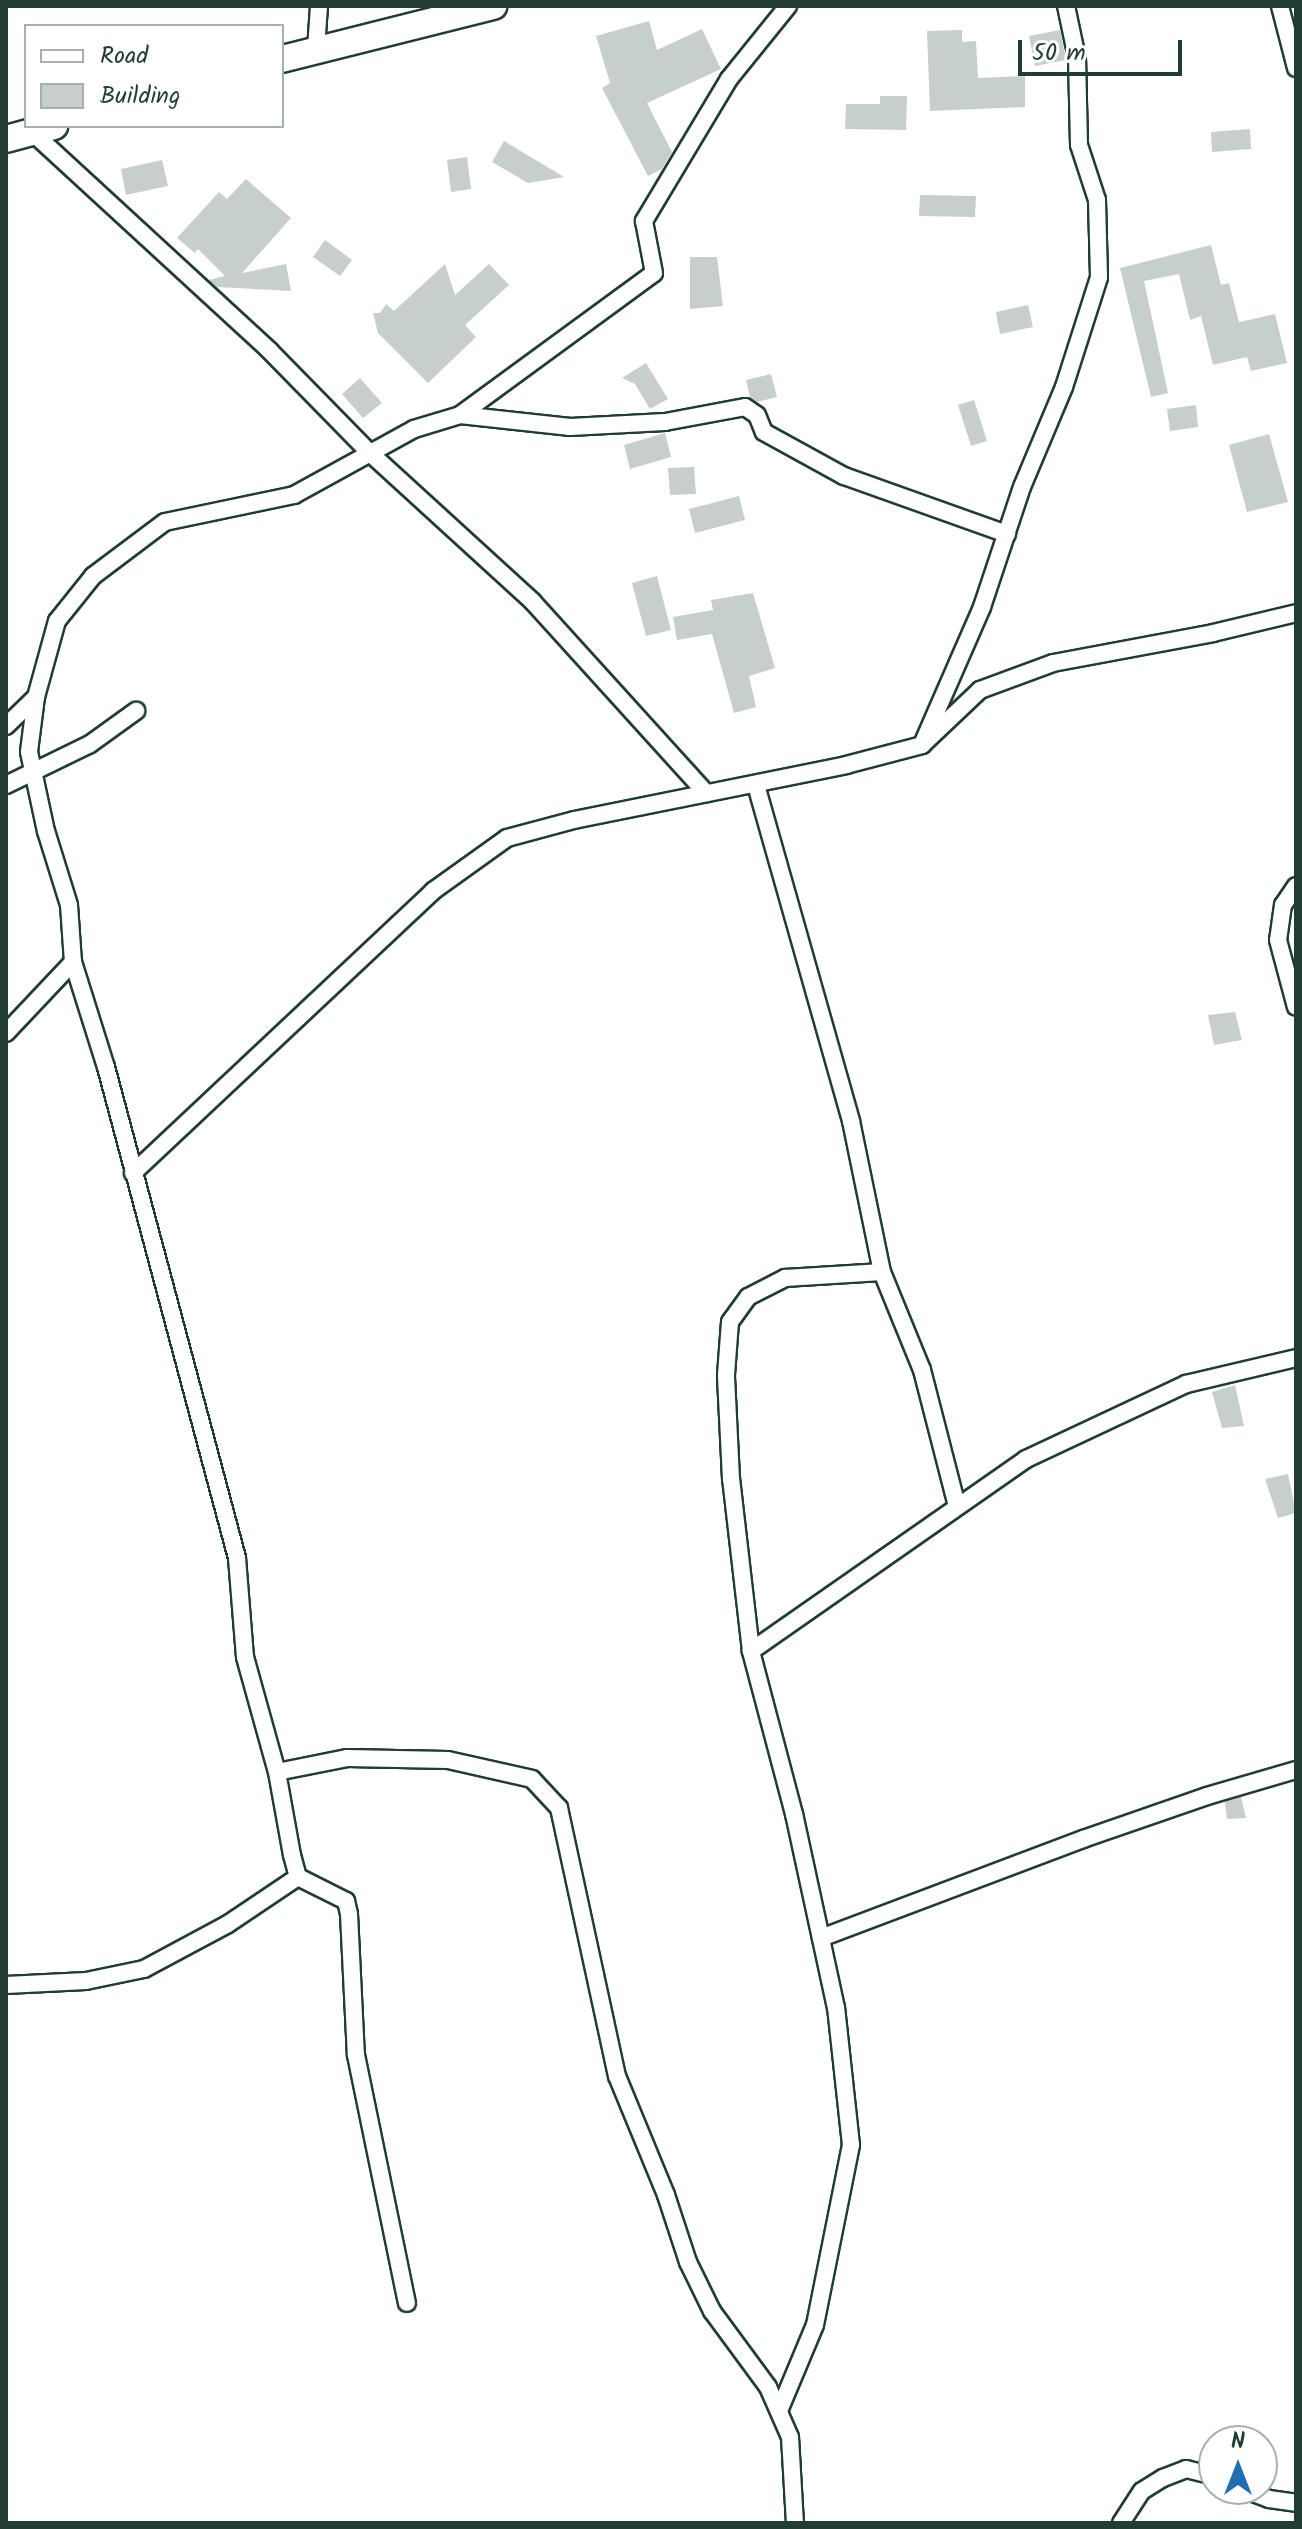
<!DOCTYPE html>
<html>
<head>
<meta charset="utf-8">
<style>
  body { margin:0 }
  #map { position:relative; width:1302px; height:2529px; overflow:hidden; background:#fff; font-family:Kalam,sans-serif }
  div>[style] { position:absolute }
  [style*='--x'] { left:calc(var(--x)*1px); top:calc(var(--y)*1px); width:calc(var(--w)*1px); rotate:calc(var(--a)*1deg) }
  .building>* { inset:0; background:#c7cfcc }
  .roads { filter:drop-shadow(2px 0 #1f3d34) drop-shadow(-2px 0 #1f3d34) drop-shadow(0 2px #1f3d34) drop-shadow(0 -2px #1f3d34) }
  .minor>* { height:16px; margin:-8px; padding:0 8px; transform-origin:8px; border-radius:8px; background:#fff }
  .primary>* { height:26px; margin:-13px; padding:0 13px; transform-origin:13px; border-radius:13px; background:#fff }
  span { translate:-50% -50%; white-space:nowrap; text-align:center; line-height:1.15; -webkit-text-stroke:8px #fff; paint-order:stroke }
  .frame { position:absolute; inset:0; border:8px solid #1f3d34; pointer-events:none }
  .legend { position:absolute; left:24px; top:24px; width:260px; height:104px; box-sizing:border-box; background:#fff; border:2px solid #a5b1ae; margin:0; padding:10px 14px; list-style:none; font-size:24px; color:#1f3d34 }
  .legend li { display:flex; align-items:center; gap:16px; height:40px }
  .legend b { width:40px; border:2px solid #a5b1ae }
  .north { position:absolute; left:1198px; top:2425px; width:80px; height:80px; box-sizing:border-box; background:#fff; border:2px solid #a5b1ae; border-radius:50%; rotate:0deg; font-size:22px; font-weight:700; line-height:32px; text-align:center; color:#1f3d34 }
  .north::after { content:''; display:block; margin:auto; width:28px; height:36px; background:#1f6fb2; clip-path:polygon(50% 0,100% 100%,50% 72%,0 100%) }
  .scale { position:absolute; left:1018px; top:40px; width:164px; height:36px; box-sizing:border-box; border:4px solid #1f3d34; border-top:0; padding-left:10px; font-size:24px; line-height:28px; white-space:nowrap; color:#1f3d34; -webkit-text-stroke:6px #fff; paint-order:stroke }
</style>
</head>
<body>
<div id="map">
  <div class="building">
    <i style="clip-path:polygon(649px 21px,657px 50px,702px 29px,721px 69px,647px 103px,672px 152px,662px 169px,648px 176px,602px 88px,610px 83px,596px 36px)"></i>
    <i style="clip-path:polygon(962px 30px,962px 42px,976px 41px,978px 78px,1025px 76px,1025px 107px,930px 111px,927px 31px)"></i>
    <i style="clip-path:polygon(1060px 30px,1066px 60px,1035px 66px,1029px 36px)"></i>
    <i style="clip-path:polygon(880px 96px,907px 96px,906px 130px,845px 129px,846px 104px,880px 104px)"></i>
    <i style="clip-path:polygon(1250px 129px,1251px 149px,1212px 152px,1211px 132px)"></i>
    <i style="clip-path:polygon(504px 141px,564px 177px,528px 183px,492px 162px)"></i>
    <i style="clip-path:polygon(467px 157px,471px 189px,451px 192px,447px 160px)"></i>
    <i style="clip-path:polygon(162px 160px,168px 186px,126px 195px,121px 169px)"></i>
    <i style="clip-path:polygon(246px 179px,291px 218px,242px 273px,286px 264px,291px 291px,217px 287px,209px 280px,225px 276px,198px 249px,195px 253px,177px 238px,219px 192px,227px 199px)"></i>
    <i style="clip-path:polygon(920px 195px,976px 196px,975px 217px,919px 216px)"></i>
    <i style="clip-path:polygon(325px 240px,352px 260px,340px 276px,313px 257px)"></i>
    <i style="clip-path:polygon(1211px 245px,1221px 285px,1229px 283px,1239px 322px,1275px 314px,1287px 363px,1251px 371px,1247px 357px,1213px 365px,1201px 316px,1190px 320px,1179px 274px,1144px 281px,1168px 393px,1151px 397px,1120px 268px)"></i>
    <i style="clip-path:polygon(690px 257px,717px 257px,723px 306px,690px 309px)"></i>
    <i style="clip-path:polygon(445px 264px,455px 295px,489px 264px,509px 285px,465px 325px,476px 337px,428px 383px,378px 333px,373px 313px,380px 313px,386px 304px,394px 311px)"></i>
    <i style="clip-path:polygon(1028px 305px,1033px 327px,1000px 334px,996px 312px)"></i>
    <i style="clip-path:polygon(646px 363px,668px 399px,650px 409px,635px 384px,622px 378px)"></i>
    <i style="clip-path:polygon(771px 374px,777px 397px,757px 402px,750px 397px,746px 380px)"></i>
    <i style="clip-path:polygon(360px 378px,382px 403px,363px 418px,342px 394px)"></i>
    <i style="clip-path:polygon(974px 400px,987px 441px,971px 446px,958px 405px)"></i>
    <i style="clip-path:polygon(1196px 405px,1198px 427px,1170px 431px,1167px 409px)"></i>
    <i style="clip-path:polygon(665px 433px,671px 457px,630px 469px,624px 445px)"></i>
    <i style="clip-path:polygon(1269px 434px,1288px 502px,1247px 512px,1229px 445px)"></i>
    <i style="clip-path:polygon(694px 467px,696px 494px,670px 495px,668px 468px)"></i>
    <i style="clip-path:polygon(739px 496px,745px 520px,695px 533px,689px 509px)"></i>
    <i style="clip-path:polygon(657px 576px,671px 630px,646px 636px,632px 583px)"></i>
    <i style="clip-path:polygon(753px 593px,775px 668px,749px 676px,756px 707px,734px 713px,712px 634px,677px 640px,673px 617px,713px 610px,711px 600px)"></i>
    <i style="clip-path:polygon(1235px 1012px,1242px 1040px,1214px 1045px,1208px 1015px)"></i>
    <i style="clip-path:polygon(1235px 1385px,1244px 1426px,1222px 1428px,1212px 1392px)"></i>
    <i style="clip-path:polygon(1288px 1474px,1296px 1513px,1278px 1518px,1265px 1479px)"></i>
    <i style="clip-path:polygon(1241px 1797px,1246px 1818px,1227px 1819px,1225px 1802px)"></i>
  </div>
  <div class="roads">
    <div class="minor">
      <i style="--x:1280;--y:6;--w:64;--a:75.5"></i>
      <i style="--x:316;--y:49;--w:43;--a:-86"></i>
      <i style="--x:32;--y:132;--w:323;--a:42.6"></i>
      <i style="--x:270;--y:351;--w:143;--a:45.6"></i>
      <i style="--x:370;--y:453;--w:221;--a:42.4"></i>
      <i style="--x:533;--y:602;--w:258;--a:47.8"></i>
      <i style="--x:460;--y:415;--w:111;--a:6.2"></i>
      <i style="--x:570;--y:427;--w:95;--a:-3"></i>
      <i style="--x:665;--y:422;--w:81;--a:-10.6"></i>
      <i style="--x:745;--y:407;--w:14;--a:34"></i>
      <i style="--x:757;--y:415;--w:18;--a:68"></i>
      <i style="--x:764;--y:432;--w:91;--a:28.8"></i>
      <i style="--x:844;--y:476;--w:173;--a:19.6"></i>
      <i style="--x:36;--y:697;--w:55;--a:97.3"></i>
      <i style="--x:29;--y:752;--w:81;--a:77.9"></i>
      <i style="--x:46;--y:831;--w:77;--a:72.7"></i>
      <i style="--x:69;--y:905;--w:57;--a:86"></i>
      <i style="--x:73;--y:962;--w:110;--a:72.6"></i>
      <i style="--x:106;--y:1067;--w:508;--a:75.06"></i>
      <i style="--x:237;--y:1558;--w:99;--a:85.4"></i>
      <i style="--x:245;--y:1657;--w:119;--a:74.5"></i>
      <i style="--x:277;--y:1772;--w:84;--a:79.8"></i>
      <i style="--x:292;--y:1855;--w:23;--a:75"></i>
      <i style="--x:298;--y:1877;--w:54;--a:26.6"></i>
      <i style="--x:346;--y:1901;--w:13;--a:77"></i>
      <i style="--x:349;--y:1914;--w:141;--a:87.2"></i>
      <i style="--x:356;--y:2055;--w:253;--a:78.4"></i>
      <i style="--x:6;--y:726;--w:42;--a:-44"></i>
      <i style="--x:36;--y:697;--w:79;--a:-74.6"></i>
      <i style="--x:57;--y:621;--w:58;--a:-51.3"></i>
      <i style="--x:93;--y:576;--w:90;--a:-36.9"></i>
      <i style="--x:165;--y:522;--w:132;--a:-11.8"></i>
      <i style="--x:294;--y:495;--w:137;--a:-28.8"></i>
      <i style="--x:414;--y:429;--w:48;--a:-16.9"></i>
      <i style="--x:460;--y:415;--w:240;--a:-36.2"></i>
      <i style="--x:654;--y:273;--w:53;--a:-100.9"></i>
      <i style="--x:644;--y:221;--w:165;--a:-59.1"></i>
      <i style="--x:729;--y:79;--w:94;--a:-51.1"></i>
      <i style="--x:924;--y:740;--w:145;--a:-66.4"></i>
      <i style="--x:982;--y:607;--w:126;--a:-71.6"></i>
      <i style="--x:1022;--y:487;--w:108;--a:-67.2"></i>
      <i style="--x:1064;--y:387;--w:115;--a:-72.3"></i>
      <i style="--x:1099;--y:277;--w:77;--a:-91.5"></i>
      <i style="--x:1097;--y:200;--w:58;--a:-108.1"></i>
      <i style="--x:1079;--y:145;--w:87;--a:-91.3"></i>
      <i style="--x:1077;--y:58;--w:53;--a:-101.9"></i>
      <i style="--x:6;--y:785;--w:93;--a:-26"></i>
      <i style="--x:90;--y:744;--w:57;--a:-35.7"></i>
      <i style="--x:756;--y:785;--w:349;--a:74.2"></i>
      <i style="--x:851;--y:1121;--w:154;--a:78.4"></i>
      <i style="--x:882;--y:1272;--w:106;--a:67.8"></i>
      <i style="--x:922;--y:1370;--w:140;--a:75.6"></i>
      <i style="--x:1296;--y:886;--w:23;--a:124"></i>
      <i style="--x:1283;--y:905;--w:35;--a:98"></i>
      <i style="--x:1278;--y:940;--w:69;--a:75"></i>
      <i style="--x:6;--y:1033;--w:98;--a:-46.7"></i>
      <i style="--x:133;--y:1173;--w:412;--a:-43.2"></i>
      <i style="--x:433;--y:891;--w:91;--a:-35.6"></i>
      <i style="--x:507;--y:838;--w:69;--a:-15"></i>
      <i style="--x:574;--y:820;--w:278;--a:-11.4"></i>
      <i style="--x:846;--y:765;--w:79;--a:-14.7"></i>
      <i style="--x:922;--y:745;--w:80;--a:-43.5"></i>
      <i style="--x:980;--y:690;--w:78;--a:-20.3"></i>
      <i style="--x:1053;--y:663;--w:163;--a:-10.6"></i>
      <i style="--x:1213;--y:633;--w:85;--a:-13.5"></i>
      <i style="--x:751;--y:1651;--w:335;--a:-34.9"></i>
      <i style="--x:1026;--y:1459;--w:177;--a:-25.1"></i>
      <i style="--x:1186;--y:1384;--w:113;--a:-13.3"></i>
      <i style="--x:277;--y:1772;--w:71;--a:-11.3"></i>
      <i style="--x:347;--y:1758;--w:101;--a:1.1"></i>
      <i style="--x:448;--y:1760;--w:86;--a:12.7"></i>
      <i style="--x:532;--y:1779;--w:40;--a:47"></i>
      <i style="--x:559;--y:1808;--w:274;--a:77.8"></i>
      <i style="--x:617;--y:2076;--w:129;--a:67.6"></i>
      <i style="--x:666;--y:2195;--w:71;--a:71.8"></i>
      <i style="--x:688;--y:2262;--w:55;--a:63.9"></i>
      <i style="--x:712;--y:2311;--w:94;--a:53.6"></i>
      <i style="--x:768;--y:2387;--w:55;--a:66.3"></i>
      <i style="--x:790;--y:2437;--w:86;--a:86.7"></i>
      <i style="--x:821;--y:1938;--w:280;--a:-20.7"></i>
      <i style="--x:1083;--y:1839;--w:131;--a:-19.1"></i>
      <i style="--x:1207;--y:1796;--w:93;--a:-16.3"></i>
      <i style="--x:6;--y:1985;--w:80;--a:-2.9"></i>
      <i style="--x:86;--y:1981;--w:59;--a:-11.7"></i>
      <i style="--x:144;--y:1969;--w:95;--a:-28.2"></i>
      <i style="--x:228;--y:1924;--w:84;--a:-33.9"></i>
      <i style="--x:779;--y:2411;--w:93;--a:-67.3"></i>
      <i style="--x:815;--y:2325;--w:184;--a:-78.7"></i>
      <i style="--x:851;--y:2145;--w:138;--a:-96.2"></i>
      <i style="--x:836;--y:2008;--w:198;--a:-102.2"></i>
      <i style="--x:794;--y:1814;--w:169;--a:-104.8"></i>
      <i style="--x:751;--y:1651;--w:173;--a:-96.6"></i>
      <i style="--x:731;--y:1479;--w:104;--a:-92.8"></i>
      <i style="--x:726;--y:1375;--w:53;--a:-85.7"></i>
      <i style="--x:730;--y:1322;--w:31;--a:-54"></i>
      <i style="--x:748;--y:1297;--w:42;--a:-27.2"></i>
      <i style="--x:785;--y:1278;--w:97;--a:-3.5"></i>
      <i style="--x:1242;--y:2489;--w:29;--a:20"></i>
      <i style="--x:1269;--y:2499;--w:27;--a:8"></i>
      <i style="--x:1121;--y:2523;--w:38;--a:-57"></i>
      <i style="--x:1142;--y:2491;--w:25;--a:-32"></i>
      <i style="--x:1163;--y:2478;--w:25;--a:-21"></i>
      <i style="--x:1186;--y:2469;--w:29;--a:14"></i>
    </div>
    <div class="primary">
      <i style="--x:282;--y:59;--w:218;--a:-14.1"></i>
      <i style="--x:6;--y:139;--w:50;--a:-15.2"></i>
    </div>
  </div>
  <div class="frame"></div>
  <ul class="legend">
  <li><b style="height:10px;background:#fff"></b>Road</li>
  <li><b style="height:22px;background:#c7cfcc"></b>Building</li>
  </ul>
  <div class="north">N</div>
  <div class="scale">50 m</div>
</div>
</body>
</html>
